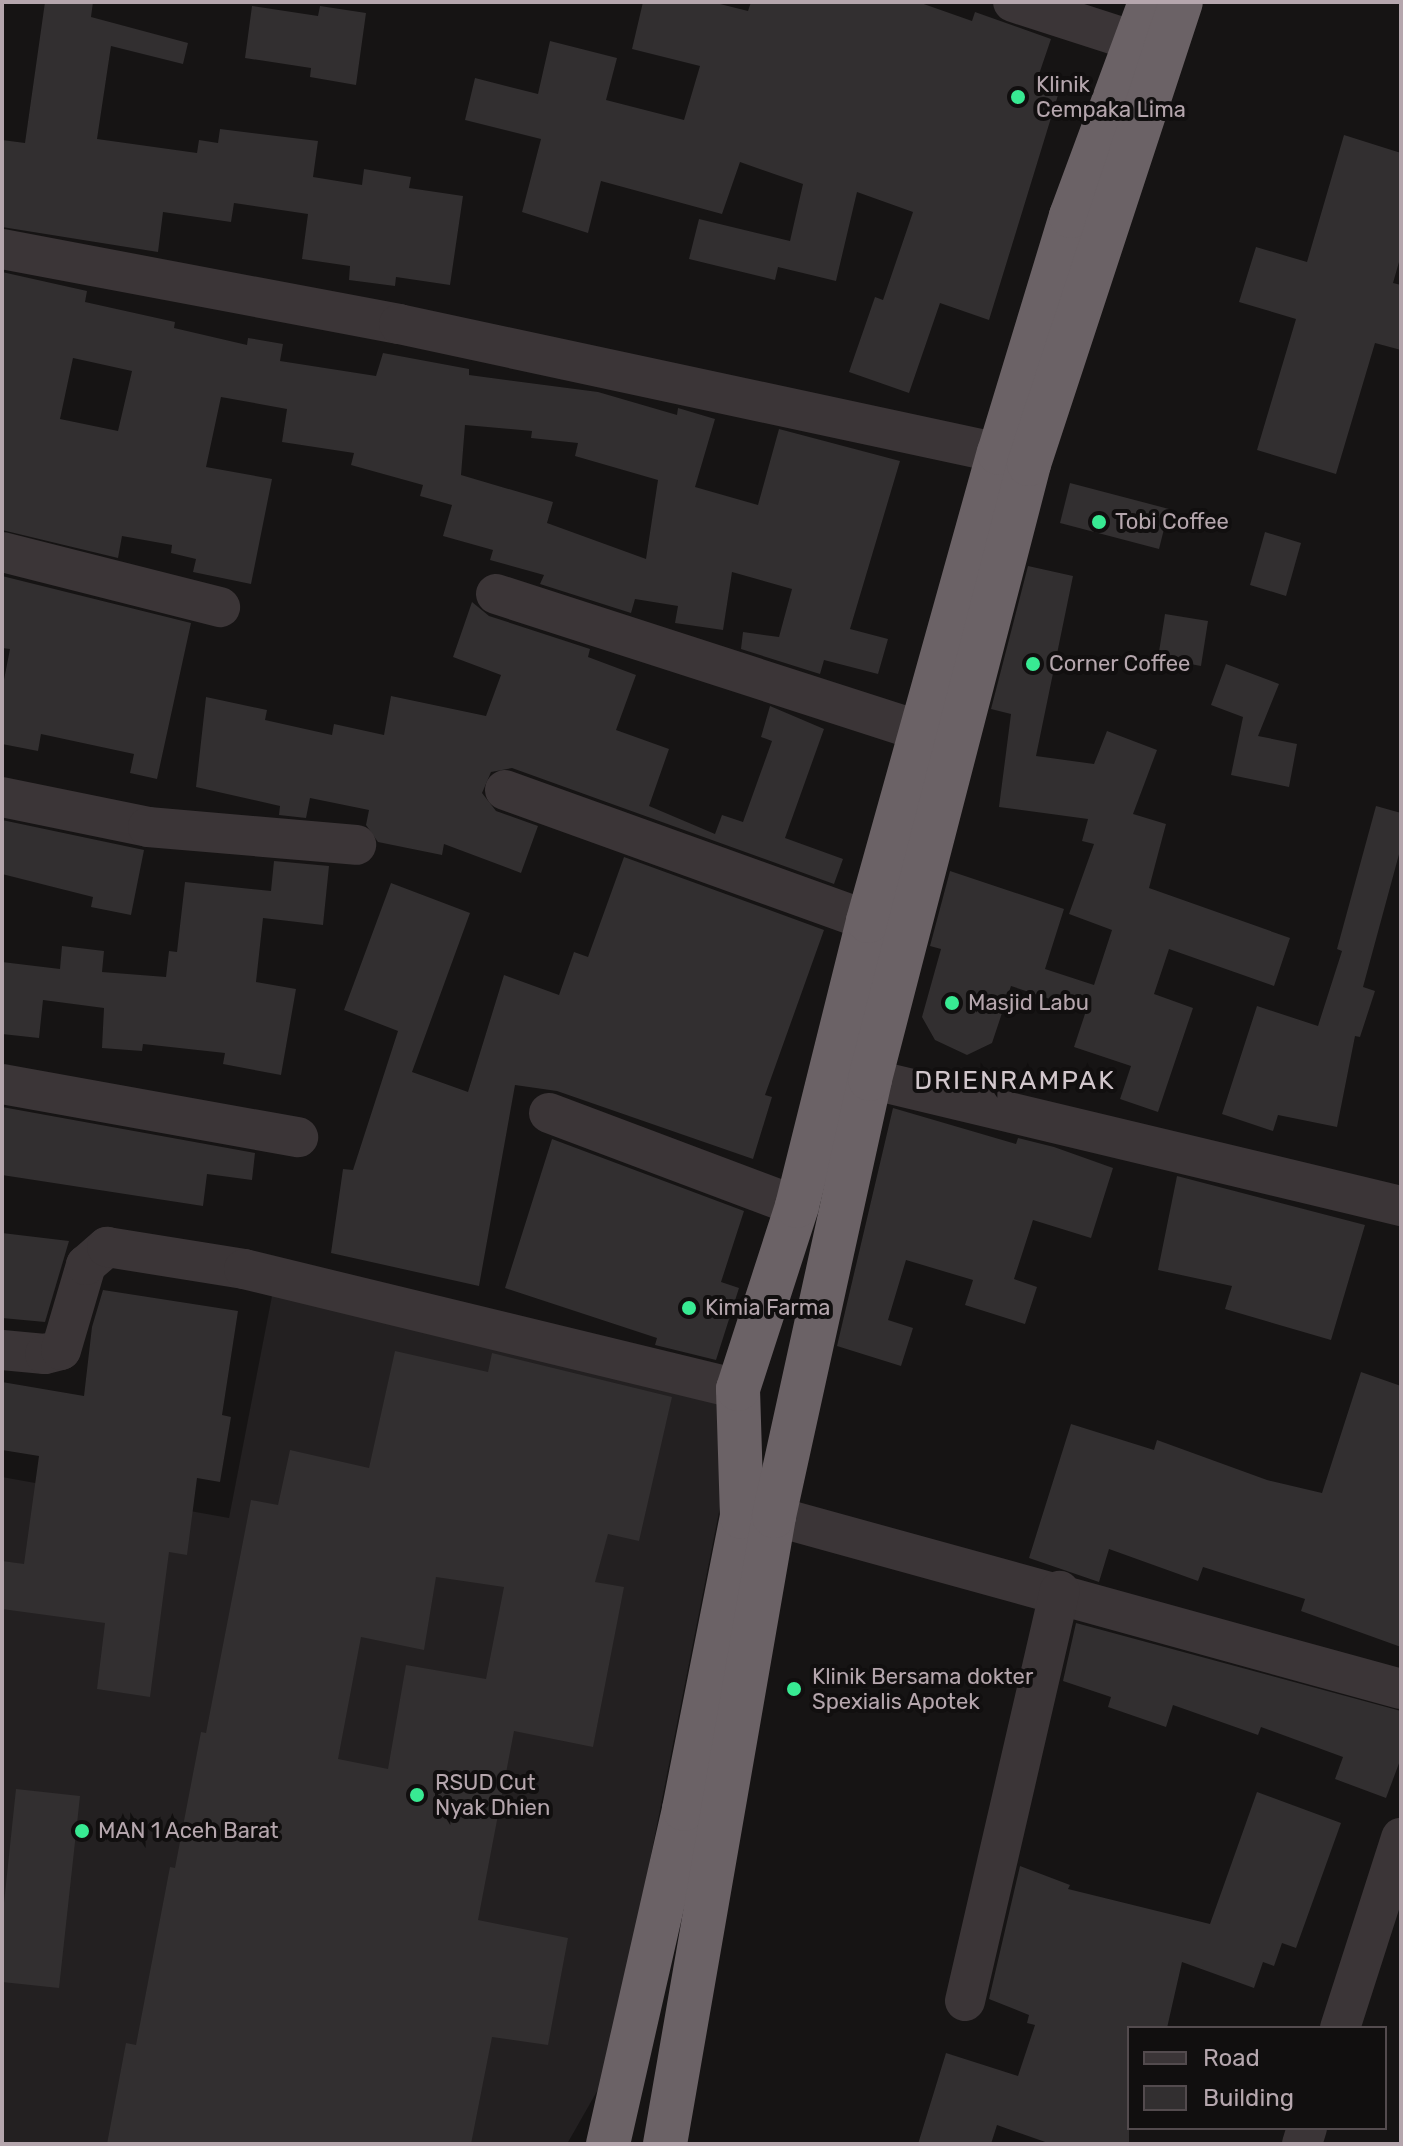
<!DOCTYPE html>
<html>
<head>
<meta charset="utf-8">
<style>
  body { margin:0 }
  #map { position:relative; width:1403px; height:2146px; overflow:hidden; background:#161414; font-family:Rubik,sans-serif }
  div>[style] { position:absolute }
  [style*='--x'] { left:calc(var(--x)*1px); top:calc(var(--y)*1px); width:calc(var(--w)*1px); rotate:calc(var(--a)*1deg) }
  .built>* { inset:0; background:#232021 }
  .building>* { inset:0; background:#322f30 }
  .minor>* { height:40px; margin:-20px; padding:0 20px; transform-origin:20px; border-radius:20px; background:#3b3537 }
  .highway>* { height:44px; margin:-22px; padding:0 22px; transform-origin:22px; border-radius:22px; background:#6b6266 }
  .dots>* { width:22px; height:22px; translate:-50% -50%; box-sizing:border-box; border:4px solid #110f0f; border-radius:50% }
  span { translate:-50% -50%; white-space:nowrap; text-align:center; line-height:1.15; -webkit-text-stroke:8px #110f0f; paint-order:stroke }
  .poi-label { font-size:22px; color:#b5a6ad }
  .left { translate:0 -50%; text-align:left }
  .quarter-label { font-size:26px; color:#d2c7cc; letter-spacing:2px }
  .frame { position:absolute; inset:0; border:4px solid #b5a6ad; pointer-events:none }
  .legend { position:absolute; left:1127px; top:2026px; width:260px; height:104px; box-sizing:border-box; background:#110f0f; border:2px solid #534b4e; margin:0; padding:10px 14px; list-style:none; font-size:24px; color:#b5a6ad }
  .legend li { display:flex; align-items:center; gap:16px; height:40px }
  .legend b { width:40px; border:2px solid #534b4e }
</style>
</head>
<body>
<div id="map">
  <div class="built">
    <i style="clip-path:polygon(278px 1265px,744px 1386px,608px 2072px,567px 2144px,2px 2144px,2px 1477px,229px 1518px)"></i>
  </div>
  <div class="building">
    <i style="clip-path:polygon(45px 2px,93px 2px,91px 17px,188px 43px,183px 64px,111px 46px,97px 139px,197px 153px,199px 140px,218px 143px,220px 129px,318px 141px,313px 177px,362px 185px,364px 169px,411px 177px,409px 188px,463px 196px,450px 285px,396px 277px,395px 286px,349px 280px,350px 266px,302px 259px,308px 214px,234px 203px,231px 222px,163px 212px,158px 252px,2px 227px,2px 140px,25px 143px)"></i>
    <i style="clip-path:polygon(643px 2px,712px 2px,748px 11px,751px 2px,918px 2px,972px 21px,975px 12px,1051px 39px,1035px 86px,1058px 95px,989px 320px,940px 303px,909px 393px,849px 372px,875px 297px,883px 300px,913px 212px,857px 192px,836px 281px,778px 267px,775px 280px,689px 259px,699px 219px,790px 241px,803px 184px,740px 162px,722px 214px,601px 181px,588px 233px,522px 212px,541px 139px,465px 120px,475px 78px,538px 94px,550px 41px,617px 58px,606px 100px,684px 120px,700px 66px,632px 49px)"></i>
    <i style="clip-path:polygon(252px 6px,318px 16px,320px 6px,366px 13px,356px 85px,310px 77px,311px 68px,245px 58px)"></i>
    <i style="clip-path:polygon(1344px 135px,1401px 153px,1401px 255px,1393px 283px,1401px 285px,1401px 350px,1375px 343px,1336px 474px,1257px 450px,1296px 319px,1239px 302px,1256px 247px,1307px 262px)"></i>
    <i style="clip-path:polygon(evenodd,2px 272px,87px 291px,85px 302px,175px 322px,174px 328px,247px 345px,248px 338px,283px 344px,280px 361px,376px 376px,383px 353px,469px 369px,469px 375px,598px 392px,677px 415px,678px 408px,715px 419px,695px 487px,758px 505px,779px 429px,900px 461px,850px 629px,888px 639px,878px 674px,824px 660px,820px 674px,741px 649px,743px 632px,779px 637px,792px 589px,732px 572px,723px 630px,675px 623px,678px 606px,635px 599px,631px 613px,540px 584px,544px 575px,490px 560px,493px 550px,443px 536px,452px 505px,420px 496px,423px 485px,351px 465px,354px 453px,282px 442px,287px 409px,221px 397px,206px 467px,272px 479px,251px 584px,193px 572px,196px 559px,171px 553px,172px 545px,122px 536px,118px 558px,2px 530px,2px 272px,73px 358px,132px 371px,118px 431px,60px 419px,73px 358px,2px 272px,465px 425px,532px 431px,531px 438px,578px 443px,575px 456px,658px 480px,646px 559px,547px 523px,553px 502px,461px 475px,465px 425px)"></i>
    <i style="clip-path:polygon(1070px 483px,1169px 509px,1159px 549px,1060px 523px)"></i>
    <i style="clip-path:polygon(1265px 532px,1301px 543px,1286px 596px,1250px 585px)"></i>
    <i style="clip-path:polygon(1028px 566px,1073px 576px,1036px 756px,1094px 764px,1107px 731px,1157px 750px,1133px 814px,1166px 824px,1149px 888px,1290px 938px,1274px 986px,1169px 949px,1154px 994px,1193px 1008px,1158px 1112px,1120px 1099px,1131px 1066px,1074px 1047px,1086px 1011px,1011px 986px,992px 1043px,967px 1055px,935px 1040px,922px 1017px,941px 949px,930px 946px,950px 871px,1064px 909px,1045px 969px,1094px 985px,1112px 930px,1069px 914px,1094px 844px,1082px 841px,1088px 819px,999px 807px,1011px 714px,991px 709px)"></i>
    <i style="clip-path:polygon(2px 576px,191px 623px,157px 779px,130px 773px,134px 754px,41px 734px,38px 751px,2px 744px,2px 690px,10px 649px,2px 648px)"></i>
    <i style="clip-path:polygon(472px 602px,489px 616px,590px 649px,588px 657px,636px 675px,616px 730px,669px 749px,649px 806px,715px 834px,722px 815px,743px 822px,772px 741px,761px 737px,770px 706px,824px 729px,785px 838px,843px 859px,834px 884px,512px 768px,491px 772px,482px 793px,496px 811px,538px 826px,521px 873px,444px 844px,442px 855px,378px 842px,366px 825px,369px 810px,310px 798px,306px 818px,279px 815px,280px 806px,196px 787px,206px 697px,267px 710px,265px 720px,332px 735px,334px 724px,384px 735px,391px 696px,486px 716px,501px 675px,453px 657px)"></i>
    <i style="clip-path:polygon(1165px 614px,1208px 621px,1201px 666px,1158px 658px)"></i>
    <i style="clip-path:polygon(1226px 664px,1279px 684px,1258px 736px,1297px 744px,1289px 787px,1231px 775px,1243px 717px,1211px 705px)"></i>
    <i style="clip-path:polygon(1376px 806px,1401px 813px,1401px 847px,1363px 987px,1375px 991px,1360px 1037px,1355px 1036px,1337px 1127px,1278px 1115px,1273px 1131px,1222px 1114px,1257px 1006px,1318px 1026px,1342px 951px,1337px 949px)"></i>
    <i style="clip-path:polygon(2px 820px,144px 850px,131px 915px,91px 907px,93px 897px,2px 874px)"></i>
    <i style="clip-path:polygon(624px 857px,824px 930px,765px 1095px,772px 1097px,753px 1159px,557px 1091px,515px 1085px,479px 1286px,331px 1253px,343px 1169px,353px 1170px,398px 1031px,344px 1010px,391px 883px,470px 913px,412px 1072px,468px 1092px,504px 975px,559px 995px,574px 952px,588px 957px)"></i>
    <i style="clip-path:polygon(274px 861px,329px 866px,323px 925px,263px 918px,256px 982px,296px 989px,281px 1075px,223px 1064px,225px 1053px,143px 1044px,142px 1051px,102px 1048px,104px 1008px,43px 1000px,39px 1038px,2px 1034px,2px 962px,60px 969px,62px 946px,104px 951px,102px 972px,166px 977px,169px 951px,177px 952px,185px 882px,271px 891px)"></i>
    <i style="clip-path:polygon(2px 1107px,255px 1153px,252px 1180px,207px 1174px,203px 1206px,2px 1175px)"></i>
    <i style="clip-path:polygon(893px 1108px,1016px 1144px,1018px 1138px,1054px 1147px,1113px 1168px,1091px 1238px,1033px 1220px,1014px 1279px,1037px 1287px,1025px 1324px,965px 1305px,973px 1280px,906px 1260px,888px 1320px,913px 1328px,901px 1366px,837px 1346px)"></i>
    <i style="clip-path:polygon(552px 1139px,744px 1211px,721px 1282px,739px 1288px,716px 1360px,655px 1345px,657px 1338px,505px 1288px)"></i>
    <i style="clip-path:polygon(1177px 1176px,1365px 1225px,1331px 1340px,1225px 1309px,1232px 1286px,1158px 1270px)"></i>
    <i style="clip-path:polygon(2px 1233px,69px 1241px,45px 1322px,2px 1318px)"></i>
    <i style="clip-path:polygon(103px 1290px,238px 1311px,222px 1415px,231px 1417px,220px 1482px,197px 1478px,187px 1555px,169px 1552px,150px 1697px,97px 1689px,105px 1623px,2px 1609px,2px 1561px,24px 1564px,39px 1456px,2px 1450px,2px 1382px,84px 1396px,92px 1327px)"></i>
    <i style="clip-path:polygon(evenodd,395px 1351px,488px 1372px,492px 1353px,672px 1397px,639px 1541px,608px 1534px,595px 1582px,624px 1587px,593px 1747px,514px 1731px,478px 1920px,568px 1938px,548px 2045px,492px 2037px,471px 2144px,107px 2144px,126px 2043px,136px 2045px,170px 1867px,175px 1868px,201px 1732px,206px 1733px,251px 1500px,278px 1505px,290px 1450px,369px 1468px,395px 1351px,436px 1577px,504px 1587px,486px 1679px,406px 1665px,388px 1769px,338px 1759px,361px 1637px,424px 1650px,436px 1577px)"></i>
    <i style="clip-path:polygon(1361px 1372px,1401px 1386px,1401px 1647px,1301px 1611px,1305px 1599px,1203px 1567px,1198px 1581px,1109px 1549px,1099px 1582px,1029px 1558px,1071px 1424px,1154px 1450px,1157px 1440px,1267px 1480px,1322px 1493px)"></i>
    <i style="clip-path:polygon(1076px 1623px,1401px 1711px,1401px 1758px,1386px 1798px,1335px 1779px,1343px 1757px,1261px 1727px,1258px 1735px,1173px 1705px,1166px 1727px,1108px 1707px,1111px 1697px,1063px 1681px)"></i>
    <i style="clip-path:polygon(16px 1789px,80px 1796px,59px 1988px,2px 1982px,2px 1922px)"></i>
    <i style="clip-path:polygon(1257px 1792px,1341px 1823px,1296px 1948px,1282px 1943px,1274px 1966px,1263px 1962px,1254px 1988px,1182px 1962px,1167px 2028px,1129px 2028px,1129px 2144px,1051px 2144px,997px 2125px,991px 2144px,918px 2144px,946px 2053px,1018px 2076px,1035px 2025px,1027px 2023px,1029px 2015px,989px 1999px,1020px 1866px,1070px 1885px,1068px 1889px,1210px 1924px)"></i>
  </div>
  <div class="minor">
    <i style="--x:1013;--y:2;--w:127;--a:17.9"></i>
    <i style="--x:2;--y:249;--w:404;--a:10.7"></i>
    <i style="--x:399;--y:324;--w:614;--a:12.13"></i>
    <i style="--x:2;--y:552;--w:225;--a:14.2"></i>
    <i style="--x:496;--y:594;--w:447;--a:17.9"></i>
    <i style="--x:505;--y:790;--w:386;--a:19.8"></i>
    <i style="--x:2;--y:797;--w:149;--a:11.6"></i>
    <i style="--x:148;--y:827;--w:209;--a:4.9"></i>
    <i style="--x:870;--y:1079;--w:546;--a:13.45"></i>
    <i style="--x:2;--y:1084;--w:301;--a:10.2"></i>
    <i style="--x:549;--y:1113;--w:265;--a:20.6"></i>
    <i style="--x:2;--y:1350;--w:43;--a:5.3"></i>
    <i style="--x:45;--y:1354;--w:16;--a:-14"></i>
    <i style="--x:61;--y:1350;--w:89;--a:-73.6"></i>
    <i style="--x:86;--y:1265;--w:28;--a:-41"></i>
    <i style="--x:107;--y:1247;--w:139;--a:9.1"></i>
    <i style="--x:244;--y:1269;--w:508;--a:13.65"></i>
    <i style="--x:774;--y:1516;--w:650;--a:15.43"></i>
    <i style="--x:965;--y:2001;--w:421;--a:-77"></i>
    <i style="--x:1340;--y:2028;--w:200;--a:-72.2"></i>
    <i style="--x:1302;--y:2144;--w:17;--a:-73"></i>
  </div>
  <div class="highway">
    <i style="--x:608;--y:2144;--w:344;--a:-77.2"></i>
    <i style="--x:684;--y:1809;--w:298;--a:-78.8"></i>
    <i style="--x:742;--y:1517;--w:128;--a:-91.8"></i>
    <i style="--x:738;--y:1389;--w:192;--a:-72.1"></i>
    <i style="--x:797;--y:1206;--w:294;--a:-76"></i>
    <i style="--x:868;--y:921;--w:486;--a:-74.4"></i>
    <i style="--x:999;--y:453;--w:248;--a:-73.1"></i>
    <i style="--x:1071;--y:216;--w:228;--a:-69.7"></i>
    <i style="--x:665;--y:2144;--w:637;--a:-80.15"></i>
    <i style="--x:774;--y:1516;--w:447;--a:-77.6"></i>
    <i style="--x:870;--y:1079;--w:635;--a:-75.5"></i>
    <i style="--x:1029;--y:464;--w:486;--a:-71.8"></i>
  </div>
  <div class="dots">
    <i style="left:1018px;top:97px;background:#38ea93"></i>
    <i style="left:1099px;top:522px;background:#38ea93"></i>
    <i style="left:1033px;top:664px;background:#38ea93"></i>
    <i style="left:952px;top:1003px;background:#38ea93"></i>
    <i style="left:689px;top:1308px;background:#38ea93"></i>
    <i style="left:794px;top:1689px;background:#38ea93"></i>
    <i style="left:417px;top:1795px;background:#38ea93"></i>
    <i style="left:82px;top:1831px;background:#38ea93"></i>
  </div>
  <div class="poi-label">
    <span class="left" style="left:1036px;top:97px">Klinik<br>Cempaka Lima</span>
    <span class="left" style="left:1115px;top:522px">Tobi Coffee</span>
    <span class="left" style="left:1049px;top:664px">Corner Coffee</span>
    <span class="left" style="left:968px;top:1003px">Masjid Labu</span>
    <span class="left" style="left:705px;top:1308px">Kimia Farma</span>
    <span class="left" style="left:812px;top:1689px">Klinik Bersama dokter<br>Spexialis Apotek</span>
    <span class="left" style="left:435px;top:1795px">RSUD Cut<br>Nyak Dhien</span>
    <span class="left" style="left:98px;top:1831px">MAN 1 Aceh Barat</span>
  </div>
  <div class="quarter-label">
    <span style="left:1015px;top:1081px">DRIENRAMPAK</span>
  </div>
  <div class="frame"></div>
  <ul class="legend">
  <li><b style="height:10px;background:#3b3537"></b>Road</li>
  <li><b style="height:22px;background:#322f30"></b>Building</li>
  </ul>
</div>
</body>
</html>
